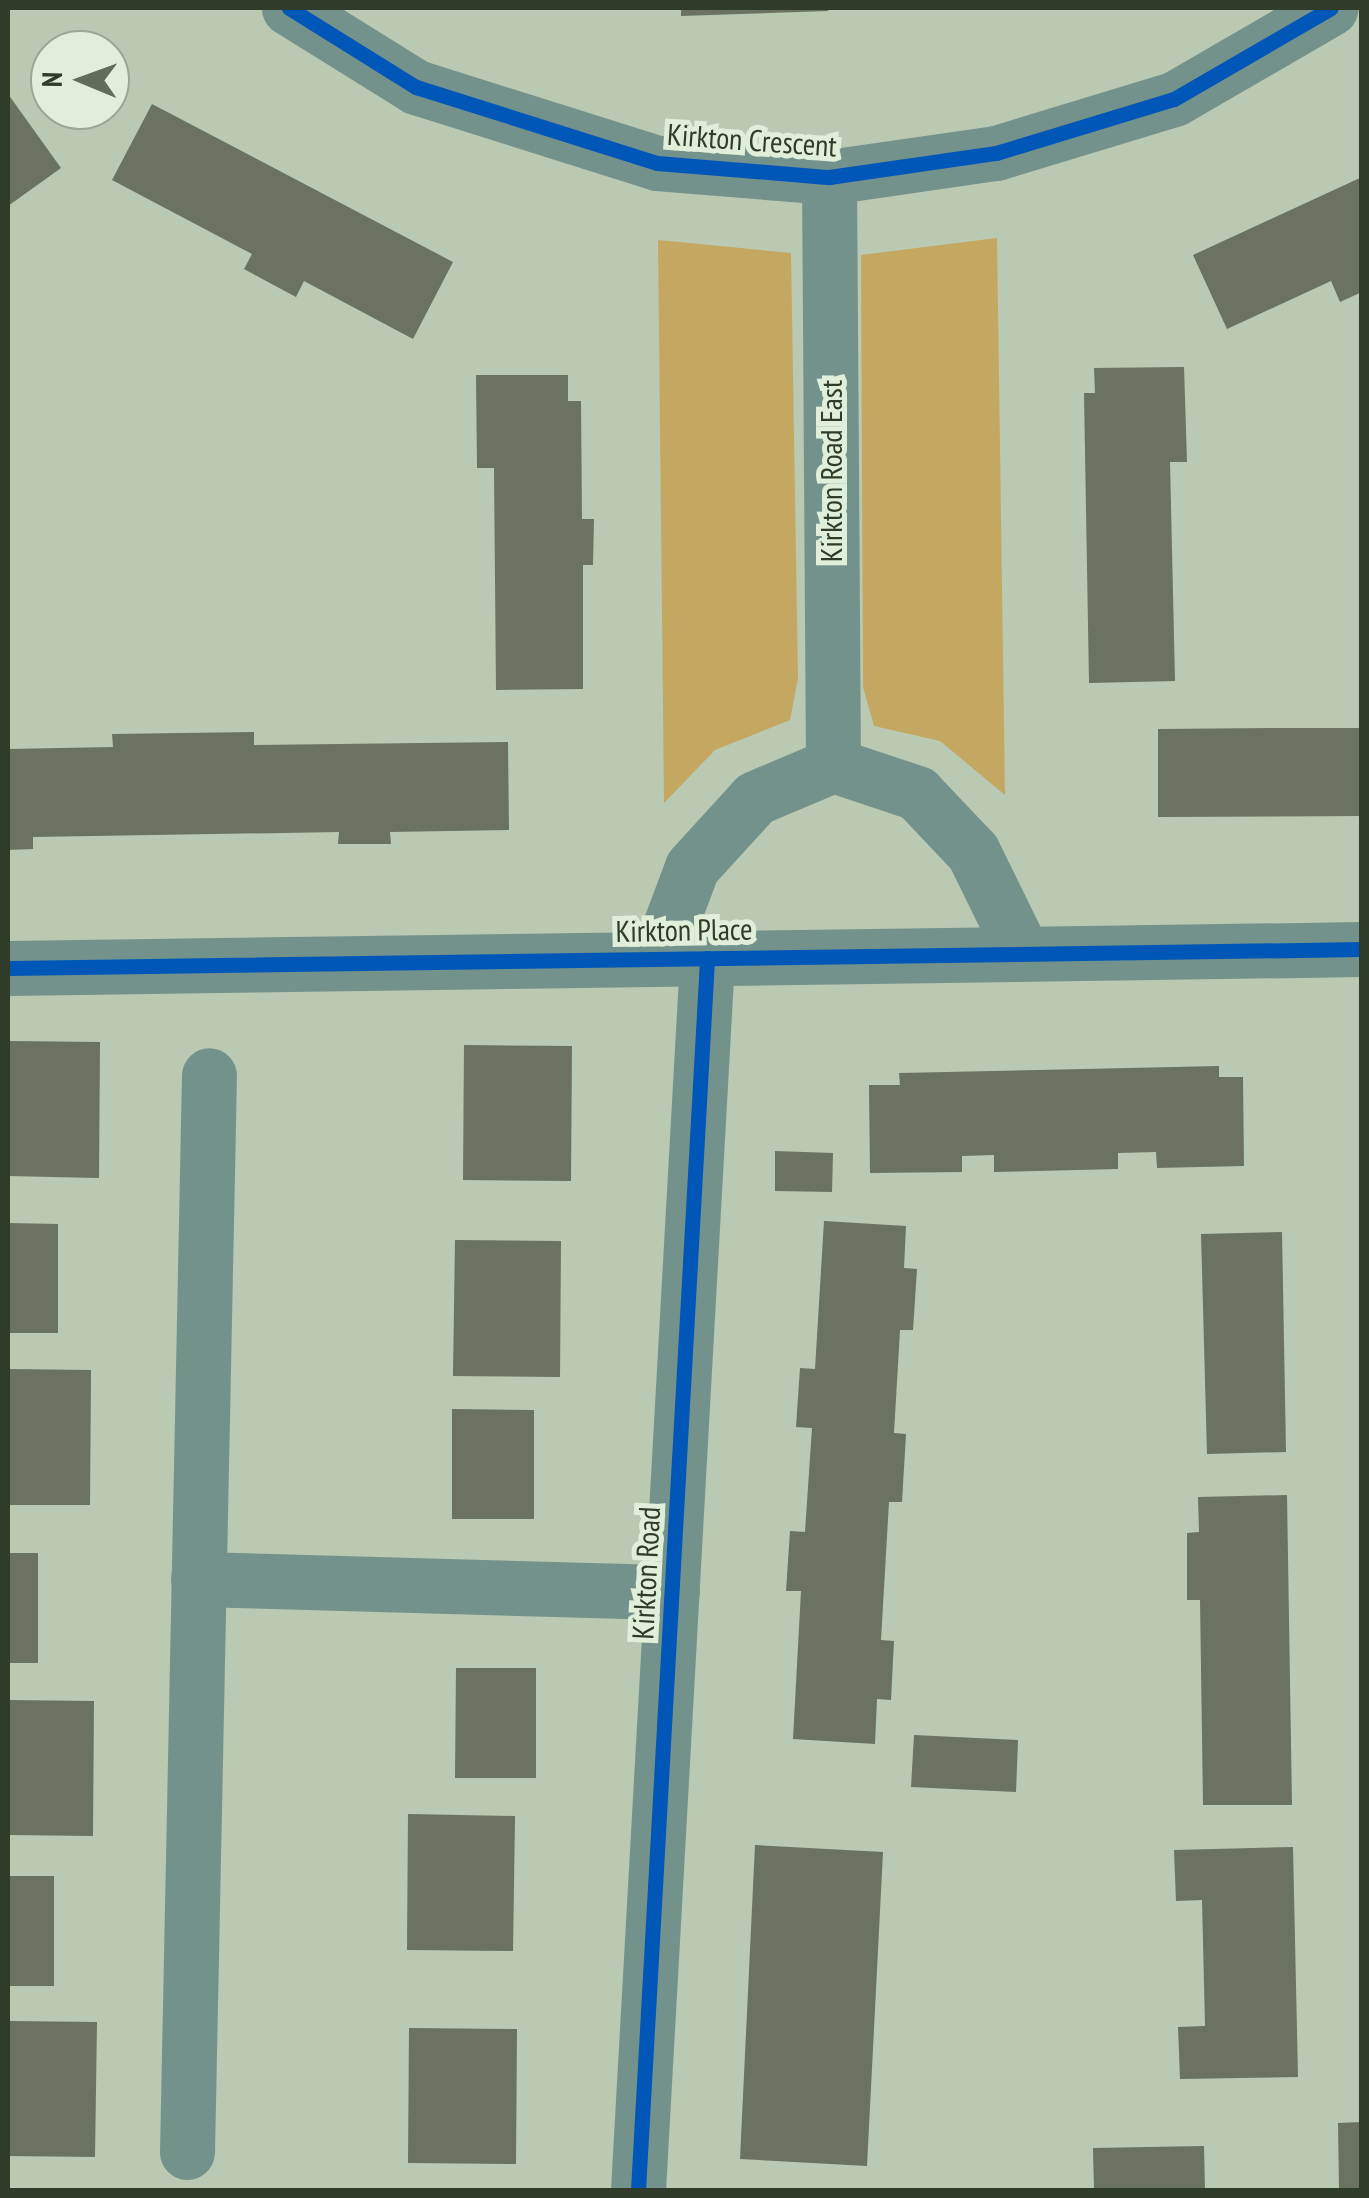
<!DOCTYPE html>
<html>
<head>
<meta charset="utf-8">
<style>
  body { margin:0 }
  #map { position:relative; width:1369px; height:2198px; overflow:hidden; background:#bac9b1; font-family:"PT Sans Narrow",sans-serif }
  div>[style] { position:absolute }
  [style*='--x'] { left:calc(var(--x)*1px); top:calc(var(--y)*1px); width:calc(var(--w)*1px); rotate:calc(var(--a)*1deg) }
  .green>* { inset:0; background:#c4a861 }
  .building>* { inset:0; background:#6b7260 }
  .street>* { height:55px; margin:-27.5px; padding:0 27.5px; transform-origin:27.5px; border-radius:27.5px; background:#74928c }
  .cycleway>* { height:15px; margin:-7.5px; padding:0 7.5px; transform-origin:7.5px; border-radius:7.5px; background:#0057b8 }
  span { translate:-50% -50%; white-space:nowrap; text-align:center; line-height:1.15; -webkit-text-stroke:10px #e0efd9; paint-order:stroke }
  .street-label { font-size:30px; color:#303c2a }
  .frame { position:absolute; inset:0; border:10px solid #303c2a; pointer-events:none }
  .north { position:absolute; left:30px; top:30px; width:100px; height:100px; box-sizing:border-box; background:#e0efd9; border:2px solid #9aa793; border-radius:50%; rotate:271deg; font-size:28px; font-weight:700; line-height:40px; text-align:center; color:#303c2a }
  .north::after { content:''; display:block; margin:auto; width:35px; height:45px; background:#606d59; clip-path:polygon(50% 0,100% 100%,50% 72%,0 100%) }
</style>
</head>
<body>
<div id="map">
  <div class="green">
    <i style="clip-path:polygon(997px 238px,1005px 795px,940px 741px,874px 726px,863px 687px,861px 255px)"></i>
    <i style="clip-path:polygon(658px 240px,791px 253px,798px 678px,790px 720px,715px 750px,664px 803px)"></i>
  </div>
  <div class="building">
    <i style="clip-path:polygon(681px 8px,828px 8px,828px 11px,681px 16px)"></i>
    <i style="clip-path:polygon(8px 94px,61px 168px,8px 206px)"></i>
    <i style="clip-path:polygon(152px 104px,453px 262px,413px 339px,304px 281px,296px 297px,244px 269px,252px 254px,112px 180px)"></i>
    <i style="clip-path:polygon(1362px 177px,1362px 292px,1340px 302px,1331px 281px,1227px 329px,1193px 255px)"></i>
    <i style="clip-path:polygon(1184px 367px,1187px 462px,1170px 462px,1175px 681px,1089px 683px,1084px 393px,1095px 393px,1094px 368px)"></i>
    <i style="clip-path:polygon(476px 375px,568px 375px,568px 401px,581px 401px,582px 519px,594px 519px,593px 565px,583px 565px,583px 689px,496px 690px,494px 468px,477px 468px)"></i>
    <i style="clip-path:polygon(1281px 728px,1362px 728px,1362px 816px,1158px 817px,1158px 729px)"></i>
    <i style="clip-path:polygon(254px 732px,254px 745px,508px 742px,509px 830px,390px 832px,391px 844px,338px 844px,339px 832px,33px 837px,33px 849px,8px 850px,8px 749px,113px 747px,112px 734px)"></i>
    <i style="clip-path:polygon(8px 1041px,100px 1042px,99px 1178px,8px 1176px)"></i>
    <i style="clip-path:polygon(464px 1045px,572px 1046px,571px 1181px,463px 1180px)"></i>
    <i style="clip-path:polygon(1219px 1066px,1219px 1077px,1243px 1077px,1244px 1166px,1157px 1168px,1156px 1152px,1118px 1153px,1118px 1169px,994px 1172px,994px 1155px,962px 1156px,962px 1172px,870px 1173px,869px 1085px,900px 1085px,899px 1073px)"></i>
    <i style="clip-path:polygon(775px 1151px,833px 1153px,832px 1192px,775px 1191px)"></i>
    <i style="clip-path:polygon(824px 1221px,906px 1226px,904px 1268px,917px 1269px,913px 1330px,900px 1330px,894px 1433px,906px 1434px,902px 1502px,889px 1502px,881px 1640px,894px 1641px,891px 1700px,877px 1699px,875px 1744px,793px 1739px,801px 1591px,786px 1591px,790px 1531px,805px 1532px,812px 1428px,796px 1427px,800px 1368px,815px 1369px)"></i>
    <i style="clip-path:polygon(8px 1223px,58px 1224px,58px 1333px,8px 1333px)"></i>
    <i style="clip-path:polygon(1282px 1232px,1286px 1452px,1207px 1454px,1201px 1234px)"></i>
    <i style="clip-path:polygon(455px 1240px,561px 1241px,560px 1377px,453px 1376px)"></i>
    <i style="clip-path:polygon(8px 1369px,91px 1370px,90px 1505px,8px 1505px)"></i>
    <i style="clip-path:polygon(452px 1409px,534px 1410px,534px 1519px,452px 1519px)"></i>
    <i style="clip-path:polygon(1287px 1495px,1292px 1805px,1203px 1805px,1200px 1600px,1187px 1600px,1187px 1533px,1199px 1532px,1198px 1497px)"></i>
    <i style="clip-path:polygon(8px 1553px,38px 1553px,38px 1663px,8px 1663px)"></i>
    <i style="clip-path:polygon(456px 1668px,536px 1668px,536px 1778px,455px 1778px)"></i>
    <i style="clip-path:polygon(8px 1700px,94px 1701px,93px 1836px,8px 1835px)"></i>
    <i style="clip-path:polygon(914px 1735px,1018px 1740px,1016px 1792px,911px 1787px)"></i>
    <i style="clip-path:polygon(408px 1814px,515px 1816px,513px 1951px,407px 1950px)"></i>
    <i style="clip-path:polygon(755px 1845px,883px 1852px,867px 2166px,740px 2159px)"></i>
    <i style="clip-path:polygon(1293px 1847px,1298px 2077px,1180px 2079px,1178px 2027px,1205px 2026px,1202px 1900px,1176px 1901px,1174px 1850px)"></i>
    <i style="clip-path:polygon(8px 1876px,54px 1876px,54px 1986px,8px 1986px)"></i>
    <i style="clip-path:polygon(8px 2021px,97px 2022px,95px 2157px,8px 2156px)"></i>
    <i style="clip-path:polygon(409px 2028px,517px 2029px,516px 2164px,408px 2163px)"></i>
    <i style="clip-path:polygon(1362px 2122px,1362px 2190px,1339px 2190px,1338px 2123px)"></i>
    <i style="clip-path:polygon(1204px 2146px,1205px 2190px,1094px 2190px,1093px 2148px)"></i>
  </div>
  <div class="street">
    <i style="--x:289;--y:8;--w:150;--a:31.9"></i>
    <i style="--x:416;--y:87;--w:253;--a:17.5"></i>
    <i style="--x:657;--y:163;--w:173;--a:4.7"></i>
    <i style="--x:829;--y:177;--w:169;--a:-8.2"></i>
    <i style="--x:996;--y:153;--w:186;--a:-16.9"></i>
    <i style="--x:1174;--y:99;--w:181;--a:-30.1"></i>
    <i style="--x:829;--y:177;--w:588;--a:89.61"></i>
    <i style="--x:658;--y:958;--w:97;--a:-69.5"></i>
    <i style="--x:692;--y:867;--w:93;--a:-47.6"></i>
    <i style="--x:755;--y:798;--w:85;--a:-22.9"></i>
    <i style="--x:833;--y:765;--w:89;--a:18.4"></i>
    <i style="--x:917;--y:793;--w:81;--a:46.5"></i>
    <i style="--x:973;--y:852;--w:111;--a:63.9"></i>
    <i style="--x:8;--y:968;--w:1354;--a:-0.8"></i>
    <i style="--x:198;--y:1579;--w:474;--a:1.6"></i>
    <i style="--x:187;--y:2152;--w:1077;--a:-88.83"></i>
    <i style="--x:638;--y:2190;--w:1234;--a:-86.79"></i>
  </div>
  <div class="cycleway">
    <i style="--x:289;--y:8;--w:150;--a:31.9"></i>
    <i style="--x:416;--y:87;--w:253;--a:17.5"></i>
    <i style="--x:657;--y:163;--w:173;--a:4.7"></i>
    <i style="--x:829;--y:177;--w:169;--a:-8.2"></i>
    <i style="--x:996;--y:153;--w:186;--a:-16.9"></i>
    <i style="--x:1174;--y:99;--w:181;--a:-30.1"></i>
    <i style="--x:8;--y:968;--w:1354;--a:-0.8"></i>
    <i style="--x:638;--y:2190;--w:1234;--a:-86.79"></i>
  </div>
  <div class="street-label">
    <span style="left:752px;top:140px;rotate:4deg">Kirkton Crescent</span>
    <span style="left:831px;top:471px;rotate:-90deg">Kirkton Road East</span>
    <span style="left:684px;top:930px;rotate:-1deg">Kirkton Place</span>
    <span style="left:646px;top:1573px;rotate:-87deg">Kirkton Road</span>
  </div>
  <div class="frame"></div>
  <div class="north">N</div>
</div>
</body>
</html>
